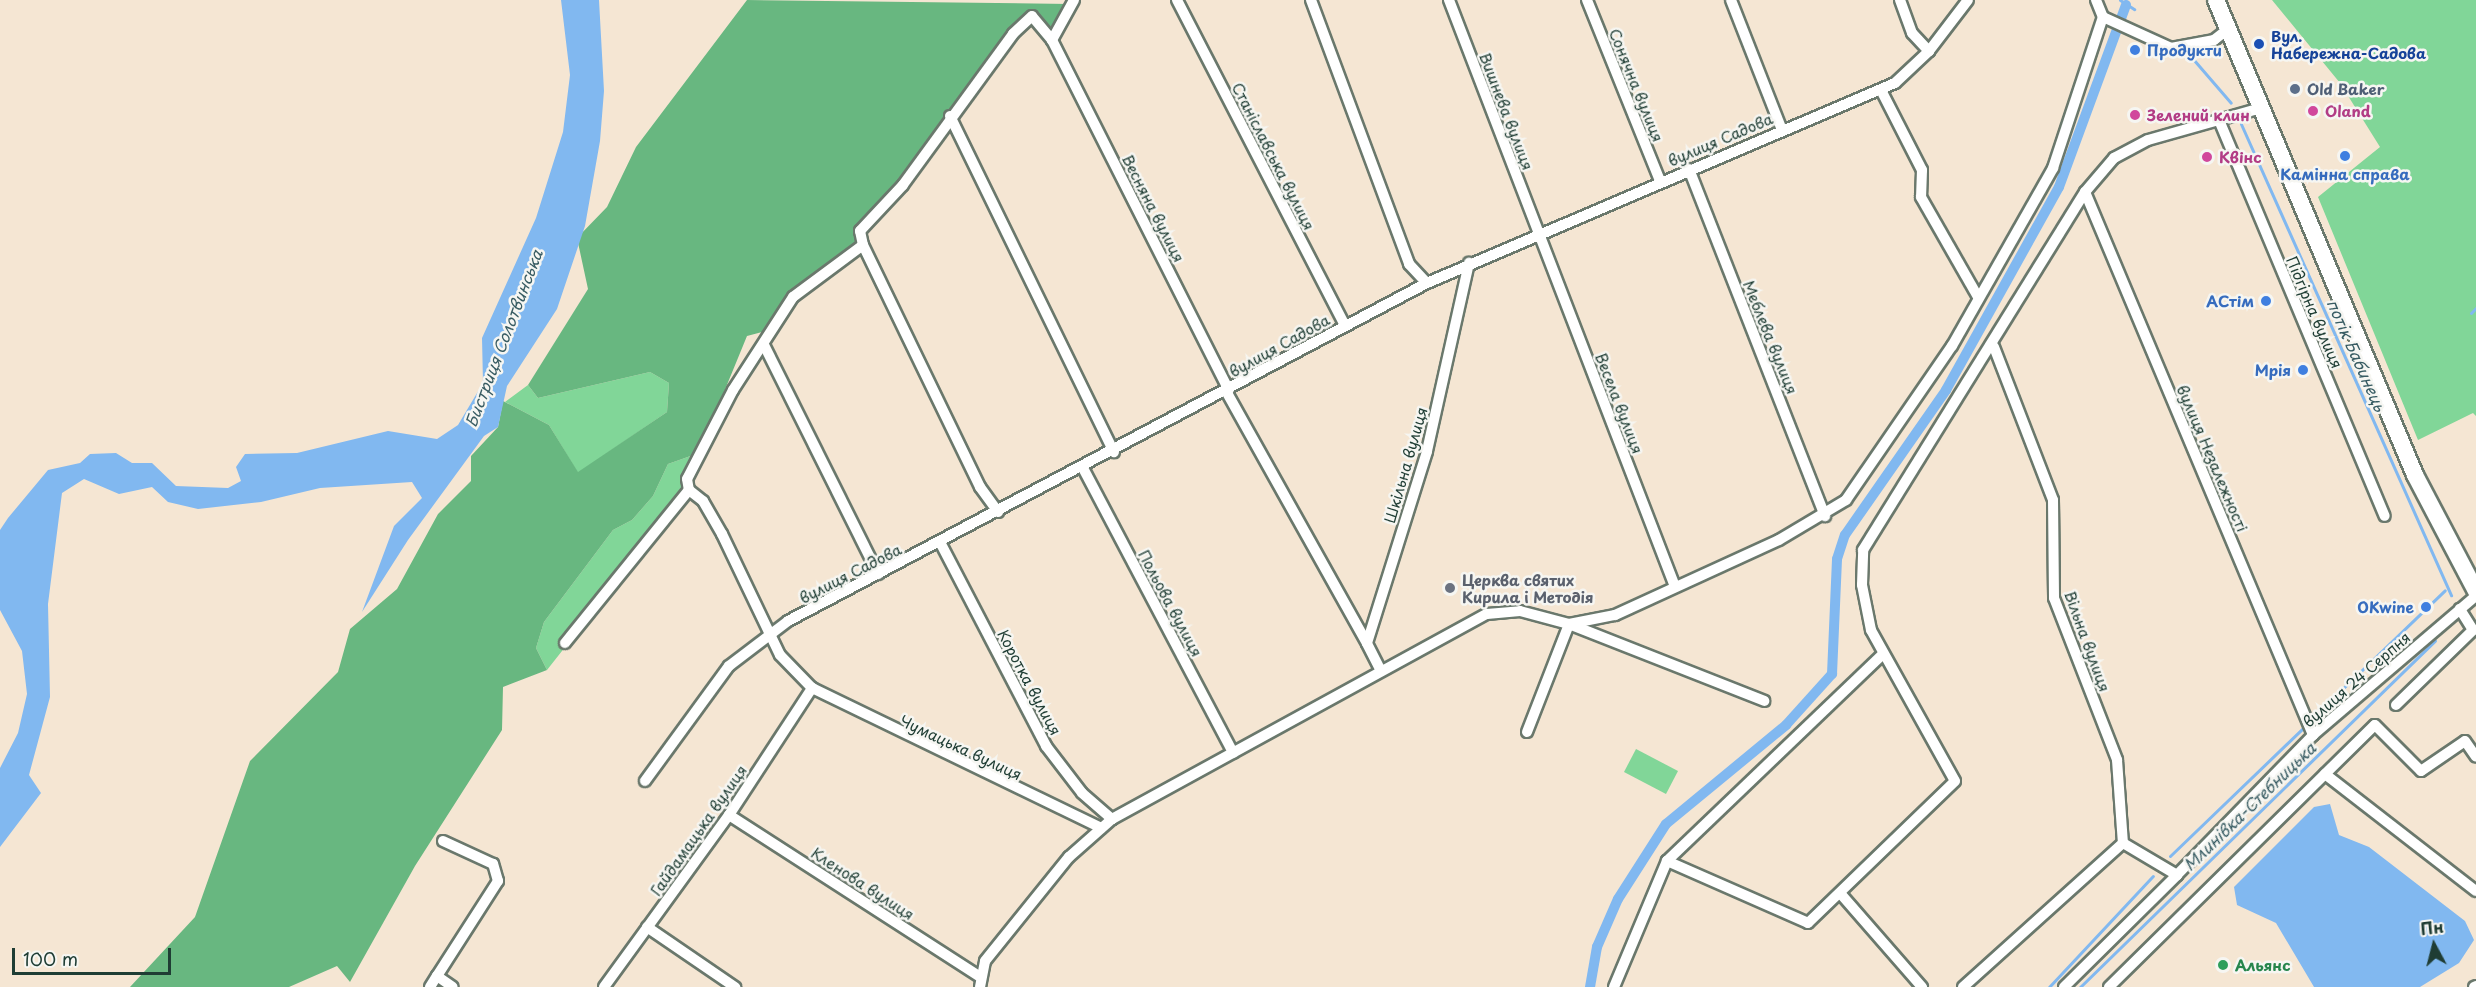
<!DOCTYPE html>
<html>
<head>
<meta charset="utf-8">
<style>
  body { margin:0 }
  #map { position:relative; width:2476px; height:987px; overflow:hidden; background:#f5e6d3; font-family:"Playpen Sans",sans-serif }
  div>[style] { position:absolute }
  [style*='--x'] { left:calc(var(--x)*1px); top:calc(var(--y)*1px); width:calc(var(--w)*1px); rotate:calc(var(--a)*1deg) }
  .green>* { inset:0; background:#81d698 }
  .forest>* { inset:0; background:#68b780 }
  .water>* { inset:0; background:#81b8f0 }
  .stream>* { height:3px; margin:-1.5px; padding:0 1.5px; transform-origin:1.5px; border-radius:1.5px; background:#81b8f0 }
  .canal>* { height:10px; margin:-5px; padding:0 5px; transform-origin:5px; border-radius:5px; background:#81b8f0 }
  .roads { filter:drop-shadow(2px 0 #6a786c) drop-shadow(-2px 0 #6a786c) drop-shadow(0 2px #6a786c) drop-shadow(0 -2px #6a786c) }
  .minor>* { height:10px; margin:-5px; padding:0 5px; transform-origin:5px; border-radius:5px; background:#fff }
  .primary>* { height:16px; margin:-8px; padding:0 8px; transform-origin:8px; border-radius:8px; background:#fff }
  .dots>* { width:16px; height:16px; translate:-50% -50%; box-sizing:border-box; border:3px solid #f6f6f2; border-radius:50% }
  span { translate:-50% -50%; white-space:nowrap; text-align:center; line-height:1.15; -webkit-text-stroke:5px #f6f6f2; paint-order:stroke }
  .transit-label { font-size:15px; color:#164399; font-weight:700 }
  .left { translate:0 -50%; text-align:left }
  .shop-label { font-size:15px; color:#366cbe; font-weight:700 }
  .right { translate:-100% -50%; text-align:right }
  .street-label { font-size:15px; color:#1f3d34 }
  .service-label { font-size:15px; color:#4e5e75; font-weight:700 }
  .hotel-label { font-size:15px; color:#b23c85; font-weight:700 }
  .worship-label { font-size:15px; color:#5b616d; font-weight:700 }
  .leisure-label { font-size:15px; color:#27864d; font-weight:700 }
  .water-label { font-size:16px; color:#385c63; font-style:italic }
  .north { position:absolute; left:2404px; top:915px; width:60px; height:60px; -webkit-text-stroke:4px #f6f6f2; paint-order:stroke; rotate:353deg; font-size:16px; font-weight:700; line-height:24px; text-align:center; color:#1f3d34 }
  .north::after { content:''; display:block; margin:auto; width:21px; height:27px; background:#1f3d34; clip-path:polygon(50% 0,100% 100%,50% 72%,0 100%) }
  .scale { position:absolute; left:12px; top:948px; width:159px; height:27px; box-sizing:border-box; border:3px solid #1f3d34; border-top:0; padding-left:8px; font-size:18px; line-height:21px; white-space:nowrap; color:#1f3d34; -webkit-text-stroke:4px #f6f6f2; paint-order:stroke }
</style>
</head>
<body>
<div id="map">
  <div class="green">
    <i style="clip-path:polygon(2272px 0,2476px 0,2476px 416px,2473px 413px,2418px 440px,2318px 197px,2380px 147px,2340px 83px)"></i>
    <i style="clip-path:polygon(650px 372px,669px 383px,667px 412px,578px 473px,549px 425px,505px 402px,528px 385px,538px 398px)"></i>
    <i style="clip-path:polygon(699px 453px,689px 490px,547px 670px,536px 648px,544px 622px,613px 530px,632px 520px,653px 496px,668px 464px)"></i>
    <i style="clip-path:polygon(1636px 749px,1678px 771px,1666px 794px,1624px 772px)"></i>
  </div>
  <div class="forest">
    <i style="clip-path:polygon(747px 0,1070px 4px,1052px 40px,1032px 16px,860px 231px,863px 245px,805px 285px,770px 330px,747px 336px,699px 453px,668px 464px,653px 496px,632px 520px,613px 530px,544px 622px,536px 648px,547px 670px,503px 687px,502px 730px,415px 866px,350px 982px,337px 966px,289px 987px,130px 987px,195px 917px,250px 761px,338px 672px,350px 629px,397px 589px,438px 514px,471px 481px,471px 456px,498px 427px,503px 401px,549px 425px,578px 472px,667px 412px,669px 383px,650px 372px,538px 398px,528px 385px,588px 289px,577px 238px,607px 207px,636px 147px)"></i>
  </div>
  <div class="water">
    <i style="clip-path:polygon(561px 0,599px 0,604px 91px,600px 141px,585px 226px,557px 309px,507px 386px,498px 427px,484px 436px,408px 540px,362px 612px,394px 526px,422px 498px,412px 482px,320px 488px,261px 502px,198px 509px,168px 502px,152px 487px,119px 494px,84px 479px,62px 493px,48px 604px,50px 697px,29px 775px,41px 793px,0 847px,0 768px,18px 733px,27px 694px,22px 651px,0 610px,0 530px,8px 518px,48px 470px,80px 463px,90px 454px,116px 453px,132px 463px,152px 463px,176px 486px,228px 488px,241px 481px,236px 467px,245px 454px,297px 453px,388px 431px,437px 439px,458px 425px,483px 383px,482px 338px,536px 218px,563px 132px,570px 75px)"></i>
    <i style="clip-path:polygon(2330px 804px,2339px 835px,2369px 847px,2465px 921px,2474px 940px,2459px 963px,2420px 987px,2314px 987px,2276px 923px,2237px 905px,2234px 887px,2314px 807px)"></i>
  </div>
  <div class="stream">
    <i style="--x:2120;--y:0;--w:17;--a:33"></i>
    <i style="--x:2187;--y:52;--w:67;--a:49.2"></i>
    <i style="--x:2241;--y:124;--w:516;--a:65.97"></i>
    <i style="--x:2471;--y:313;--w:7;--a:-45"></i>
    <i style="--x:2310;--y:720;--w:187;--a:-43.9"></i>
    <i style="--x:2170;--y:856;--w:187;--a:-43.9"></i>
    <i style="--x:2049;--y:987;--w:152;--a:-46.9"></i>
    <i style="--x:2080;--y:987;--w:496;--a:-44.3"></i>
  </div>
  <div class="canal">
    <i style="--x:1590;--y:987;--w:41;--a:-80.1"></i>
    <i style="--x:1597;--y:947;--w:52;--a:-66.4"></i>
    <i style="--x:1618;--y:899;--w:89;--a:-57.4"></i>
    <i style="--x:1666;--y:824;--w:156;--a:-39.5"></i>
    <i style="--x:1786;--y:725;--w:69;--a:-48"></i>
    <i style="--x:1832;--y:674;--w:115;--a:-87.5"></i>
    <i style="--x:1837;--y:559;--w:25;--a:-72"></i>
    <i style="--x:1845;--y:535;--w:177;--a:-55.1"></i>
    <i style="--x:1946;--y:390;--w:232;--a:-60.9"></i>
    <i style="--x:2059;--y:187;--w:194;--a:-69.8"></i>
  </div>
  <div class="roads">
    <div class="minor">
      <i style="--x:1074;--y:0;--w:46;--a:118.8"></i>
      <i style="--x:1052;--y:40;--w:31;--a:-130"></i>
      <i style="--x:1032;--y:16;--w:26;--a:137"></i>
      <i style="--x:1013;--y:34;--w:187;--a:126.1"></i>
      <i style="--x:903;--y:185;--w:63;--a:133.1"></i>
      <i style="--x:860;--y:231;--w:14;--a:78"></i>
      <i style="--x:863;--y:245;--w:87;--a:143.4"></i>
      <i style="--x:793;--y:297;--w:111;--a:122.8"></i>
      <i style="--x:733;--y:390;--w:100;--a:117.3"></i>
      <i style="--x:687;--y:479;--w:11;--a:80"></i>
      <i style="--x:689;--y:490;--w:18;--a:38"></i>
      <i style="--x:703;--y:501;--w:38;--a:60"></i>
      <i style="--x:722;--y:534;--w:134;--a:64.4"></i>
      <i style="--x:780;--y:655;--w:46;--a:45.9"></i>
      <i style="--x:812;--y:688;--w:321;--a:25.8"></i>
      <i style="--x:1177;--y:0;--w:366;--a:62.7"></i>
      <i style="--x:1311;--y:0;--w:282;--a:69.6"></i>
      <i style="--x:1409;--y:264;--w:26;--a:47"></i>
      <i style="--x:1449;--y:0;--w:626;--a:68.93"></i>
      <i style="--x:1587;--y:0;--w:195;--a:68"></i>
      <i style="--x:1731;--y:0;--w:140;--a:68.6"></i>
      <i style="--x:1900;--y:0;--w:35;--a:70"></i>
      <i style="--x:1912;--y:33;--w:25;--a:47"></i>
      <i style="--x:2096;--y:0;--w:18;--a:68"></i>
      <i style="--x:2103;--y:17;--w:75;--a:24.5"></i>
      <i style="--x:2171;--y:48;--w:44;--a:-10.5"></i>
      <i style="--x:2214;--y:40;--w:18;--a:-38"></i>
      <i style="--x:1052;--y:40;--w:392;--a:63.2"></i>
      <i style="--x:1881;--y:90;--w:90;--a:62.9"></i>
      <i style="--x:1922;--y:170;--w:27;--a:92"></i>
      <i style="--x:1921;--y:197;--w:115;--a:60.3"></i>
      <i style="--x:950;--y:116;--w:374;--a:64"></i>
      <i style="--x:2219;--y:120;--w:429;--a:67.3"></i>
      <i style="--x:1689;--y:169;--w:373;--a:68.6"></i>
      <i style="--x:2085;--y:192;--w:589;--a:67.22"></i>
      <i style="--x:863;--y:245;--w:269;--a:64.2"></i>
      <i style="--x:980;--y:487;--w:31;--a:54"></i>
      <i style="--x:764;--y:345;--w:256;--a:63.5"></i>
      <i style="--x:1994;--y:347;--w:164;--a:68.9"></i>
      <i style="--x:2053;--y:500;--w:98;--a:89.4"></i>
      <i style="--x:2054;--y:598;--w:174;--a:68.7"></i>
      <i style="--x:2117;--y:760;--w:83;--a:85.9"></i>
      <i style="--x:1226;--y:391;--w:289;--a:60.8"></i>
      <i style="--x:1083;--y:468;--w:322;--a:62.2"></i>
      <i style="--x:941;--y:544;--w:228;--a:62.5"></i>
      <i style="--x:1046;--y:746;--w:59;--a:52.5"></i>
      <i style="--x:1082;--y:793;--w:40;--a:41"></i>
      <i style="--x:565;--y:643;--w:197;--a:-51"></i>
      <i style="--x:1381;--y:671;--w:31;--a:-117"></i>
      <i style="--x:1367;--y:643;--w:201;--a:-72.6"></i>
      <i style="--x:1427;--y:451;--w:193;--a:-77.4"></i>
      <i style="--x:2396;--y:705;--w:107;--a:-44.2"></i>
      <i style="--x:2473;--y:630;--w:25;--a:-122"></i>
      <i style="--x:1527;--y:732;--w:116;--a:-68.7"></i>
      <i style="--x:1569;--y:624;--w:210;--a:21.5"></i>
      <i style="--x:2325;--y:774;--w:191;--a:37.8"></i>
      <i style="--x:645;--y:781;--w:142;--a:-53.9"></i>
      <i style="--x:729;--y:666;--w:74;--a:-37.3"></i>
      <i style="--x:788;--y:621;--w:723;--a:-27.88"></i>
      <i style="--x:1427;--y:283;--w:509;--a:-23.14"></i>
      <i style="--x:1895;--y:83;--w:47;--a:-43.3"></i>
      <i style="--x:1929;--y:51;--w:64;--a:-52.6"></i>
      <i style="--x:729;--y:815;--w:299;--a:32.8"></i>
      <i style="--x:1667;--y:861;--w:154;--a:23.7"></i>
      <i style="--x:1808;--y:923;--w:204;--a:-44"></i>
      <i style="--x:1955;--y:781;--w:173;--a:-119.1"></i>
      <i style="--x:1871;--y:630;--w:46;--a:-101.3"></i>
      <i style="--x:1862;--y:585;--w:35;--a:-88"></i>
      <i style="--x:1863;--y:550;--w:421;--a:-58.2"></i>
      <i style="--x:2085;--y:192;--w:45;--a:-49.5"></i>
      <i style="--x:2114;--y:158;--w:38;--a:-28"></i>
      <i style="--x:2148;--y:140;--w:117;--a:-15.8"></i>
      <i style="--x:1840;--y:893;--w:125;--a:48.9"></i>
      <i style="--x:647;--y:927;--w:107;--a:34.3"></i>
      <i style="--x:437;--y:976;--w:113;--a:-57.3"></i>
      <i style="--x:498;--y:881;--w:18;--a:-106"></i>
      <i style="--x:493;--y:864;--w:55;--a:-155.3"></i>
      <i style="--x:430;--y:987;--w:13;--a:-58"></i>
      <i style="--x:437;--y:976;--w:19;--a:35"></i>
      <i style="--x:604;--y:987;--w:213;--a:-54"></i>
      <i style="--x:729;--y:815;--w:152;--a:-56.8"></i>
      <i style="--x:980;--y:987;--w:26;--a:-79"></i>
      <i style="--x:985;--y:961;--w:134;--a:-51.1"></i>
      <i style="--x:1069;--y:857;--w:57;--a:-41.5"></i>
      <i style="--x:1112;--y:819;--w:427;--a:-28.7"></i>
      <i style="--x:1487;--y:614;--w:33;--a:-5"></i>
      <i style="--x:1520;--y:611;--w:51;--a:14.9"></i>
      <i style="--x:1569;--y:624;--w:47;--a:-11.1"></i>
      <i style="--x:1615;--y:615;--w:180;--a:-24.6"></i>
      <i style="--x:1779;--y:540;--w:78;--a:-30.8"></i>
      <i style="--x:1846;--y:500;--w:187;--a:-55.5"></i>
      <i style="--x:1952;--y:346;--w:205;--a:-60.4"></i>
      <i style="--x:2053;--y:168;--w:159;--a:-71.7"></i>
      <i style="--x:1614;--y:987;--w:137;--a:-67.2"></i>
      <i style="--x:1667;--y:861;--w:298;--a:-43.8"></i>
      <i style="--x:1963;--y:987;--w:215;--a:-42"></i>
      <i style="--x:2123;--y:843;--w:63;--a:30.7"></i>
      <i style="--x:2177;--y:875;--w:195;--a:-45.8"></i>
      <i style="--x:2313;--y:735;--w:214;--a:-40.5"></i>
      <i style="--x:2064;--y:987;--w:159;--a:-44.7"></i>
      <i style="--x:2109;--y:987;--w:373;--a:-44.6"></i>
      <i style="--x:2375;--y:725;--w:65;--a:45"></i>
      <i style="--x:2421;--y:771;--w:53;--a:-34.3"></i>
      <i style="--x:2465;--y:741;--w:19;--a:55"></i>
      <i style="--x:2474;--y:987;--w:2;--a:-27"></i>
    </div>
    <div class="primary">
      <i style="--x:2216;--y:0;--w:515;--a:67.27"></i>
      <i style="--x:2415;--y:475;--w:131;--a:62.3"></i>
    </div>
  </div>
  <div class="dots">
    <i style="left:2259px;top:44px;background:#1a4fb4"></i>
    <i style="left:2135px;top:50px;background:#3f7fe0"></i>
    <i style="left:2295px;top:89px;background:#5c6f8a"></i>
    <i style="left:2313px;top:111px;background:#d1479c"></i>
    <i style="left:2135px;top:115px;background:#d1479c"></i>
    <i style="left:2345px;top:156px;background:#3f7fe0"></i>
    <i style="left:2207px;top:157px;background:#d1479c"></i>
    <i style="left:2266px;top:301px;background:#3f7fe0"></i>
    <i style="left:2303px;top:370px;background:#3f7fe0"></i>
    <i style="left:1450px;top:588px;background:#6b7280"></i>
    <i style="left:2426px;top:607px;background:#3f7fe0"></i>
    <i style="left:2223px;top:965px;background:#2e9e5b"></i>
  </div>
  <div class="transit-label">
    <span class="left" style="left:2271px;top:44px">Вул.<br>Набережна-Садова</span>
  </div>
  <div class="shop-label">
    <span class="left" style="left:2147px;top:50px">Продукти</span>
    <span style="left:2345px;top:174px">Камінна справа</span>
    <span class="right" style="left:2254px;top:301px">АСтім</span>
    <span class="right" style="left:2291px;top:370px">Мрія</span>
    <span class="right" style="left:2414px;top:607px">OKwine</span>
  </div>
  <div class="street-label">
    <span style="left:1637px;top:85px;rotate:68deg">Сонячна вулиця</span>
    <span style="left:1507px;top:111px;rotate:69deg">Вишнева вулиця</span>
    <span style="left:1720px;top:139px;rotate:-23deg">вулиця Садова</span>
    <span style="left:1274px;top:156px;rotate:63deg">Станіславська вулиця</span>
    <span style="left:1154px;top:208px;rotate:63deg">Весняна вулиця</span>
    <span style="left:2315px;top:312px;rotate:67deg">Підгірна вулиця</span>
    <span style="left:1771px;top:337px;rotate:68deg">Меблева вулиця</span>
    <span style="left:1279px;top:345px;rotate:-29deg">вулиця Садова</span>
    <span style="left:1620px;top:403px;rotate:69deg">Весела вулиця</span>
    <span style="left:2213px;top:458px;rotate:67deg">вулиця Незалежності</span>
    <span style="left:1405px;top:465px;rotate:-74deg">Шкільна вулиця</span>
    <span style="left:850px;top:573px;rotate:-27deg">вулиця Садова</span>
    <span style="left:1171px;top:603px;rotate:62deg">Польова вулиця</span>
    <span style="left:2088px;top:641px;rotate:70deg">Вільна вулиця</span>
    <span style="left:2356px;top:679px;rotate:-41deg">вулиця 24 Серпня</span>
    <span style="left:1030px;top:682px;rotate:62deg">Коротка вулиця</span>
    <span style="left:961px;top:747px;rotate:25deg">Чумацька вулиця</span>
    <span style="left:698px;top:830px;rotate:-55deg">Гайдамацька вулиця</span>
    <span style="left:863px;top:883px;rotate:33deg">Кленова вулиця</span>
  </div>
  <div class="service-label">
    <span class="left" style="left:2307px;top:89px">Old Baker</span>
  </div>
  <div class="hotel-label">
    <span class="left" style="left:2325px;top:111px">Oland</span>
    <span class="left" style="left:2147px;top:115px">Зелений клин</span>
    <span class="left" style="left:2219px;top:157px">Квінс</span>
  </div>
  <div class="worship-label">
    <span class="left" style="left:1462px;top:588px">Церква святих<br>Кирила і Методія</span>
  </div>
  <div class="leisure-label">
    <span class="left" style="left:2235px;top:965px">Альянс</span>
  </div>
  <div class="water-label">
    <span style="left:503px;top:338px;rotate:-69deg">Бистриця Солотвинська</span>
    <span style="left:2357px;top:355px;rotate:66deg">потік Бабинець</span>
    <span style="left:2249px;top:806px;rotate:-44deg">Млинівка-Стебницька</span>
  </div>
  <div class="north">Пн</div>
  <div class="scale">100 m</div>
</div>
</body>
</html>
